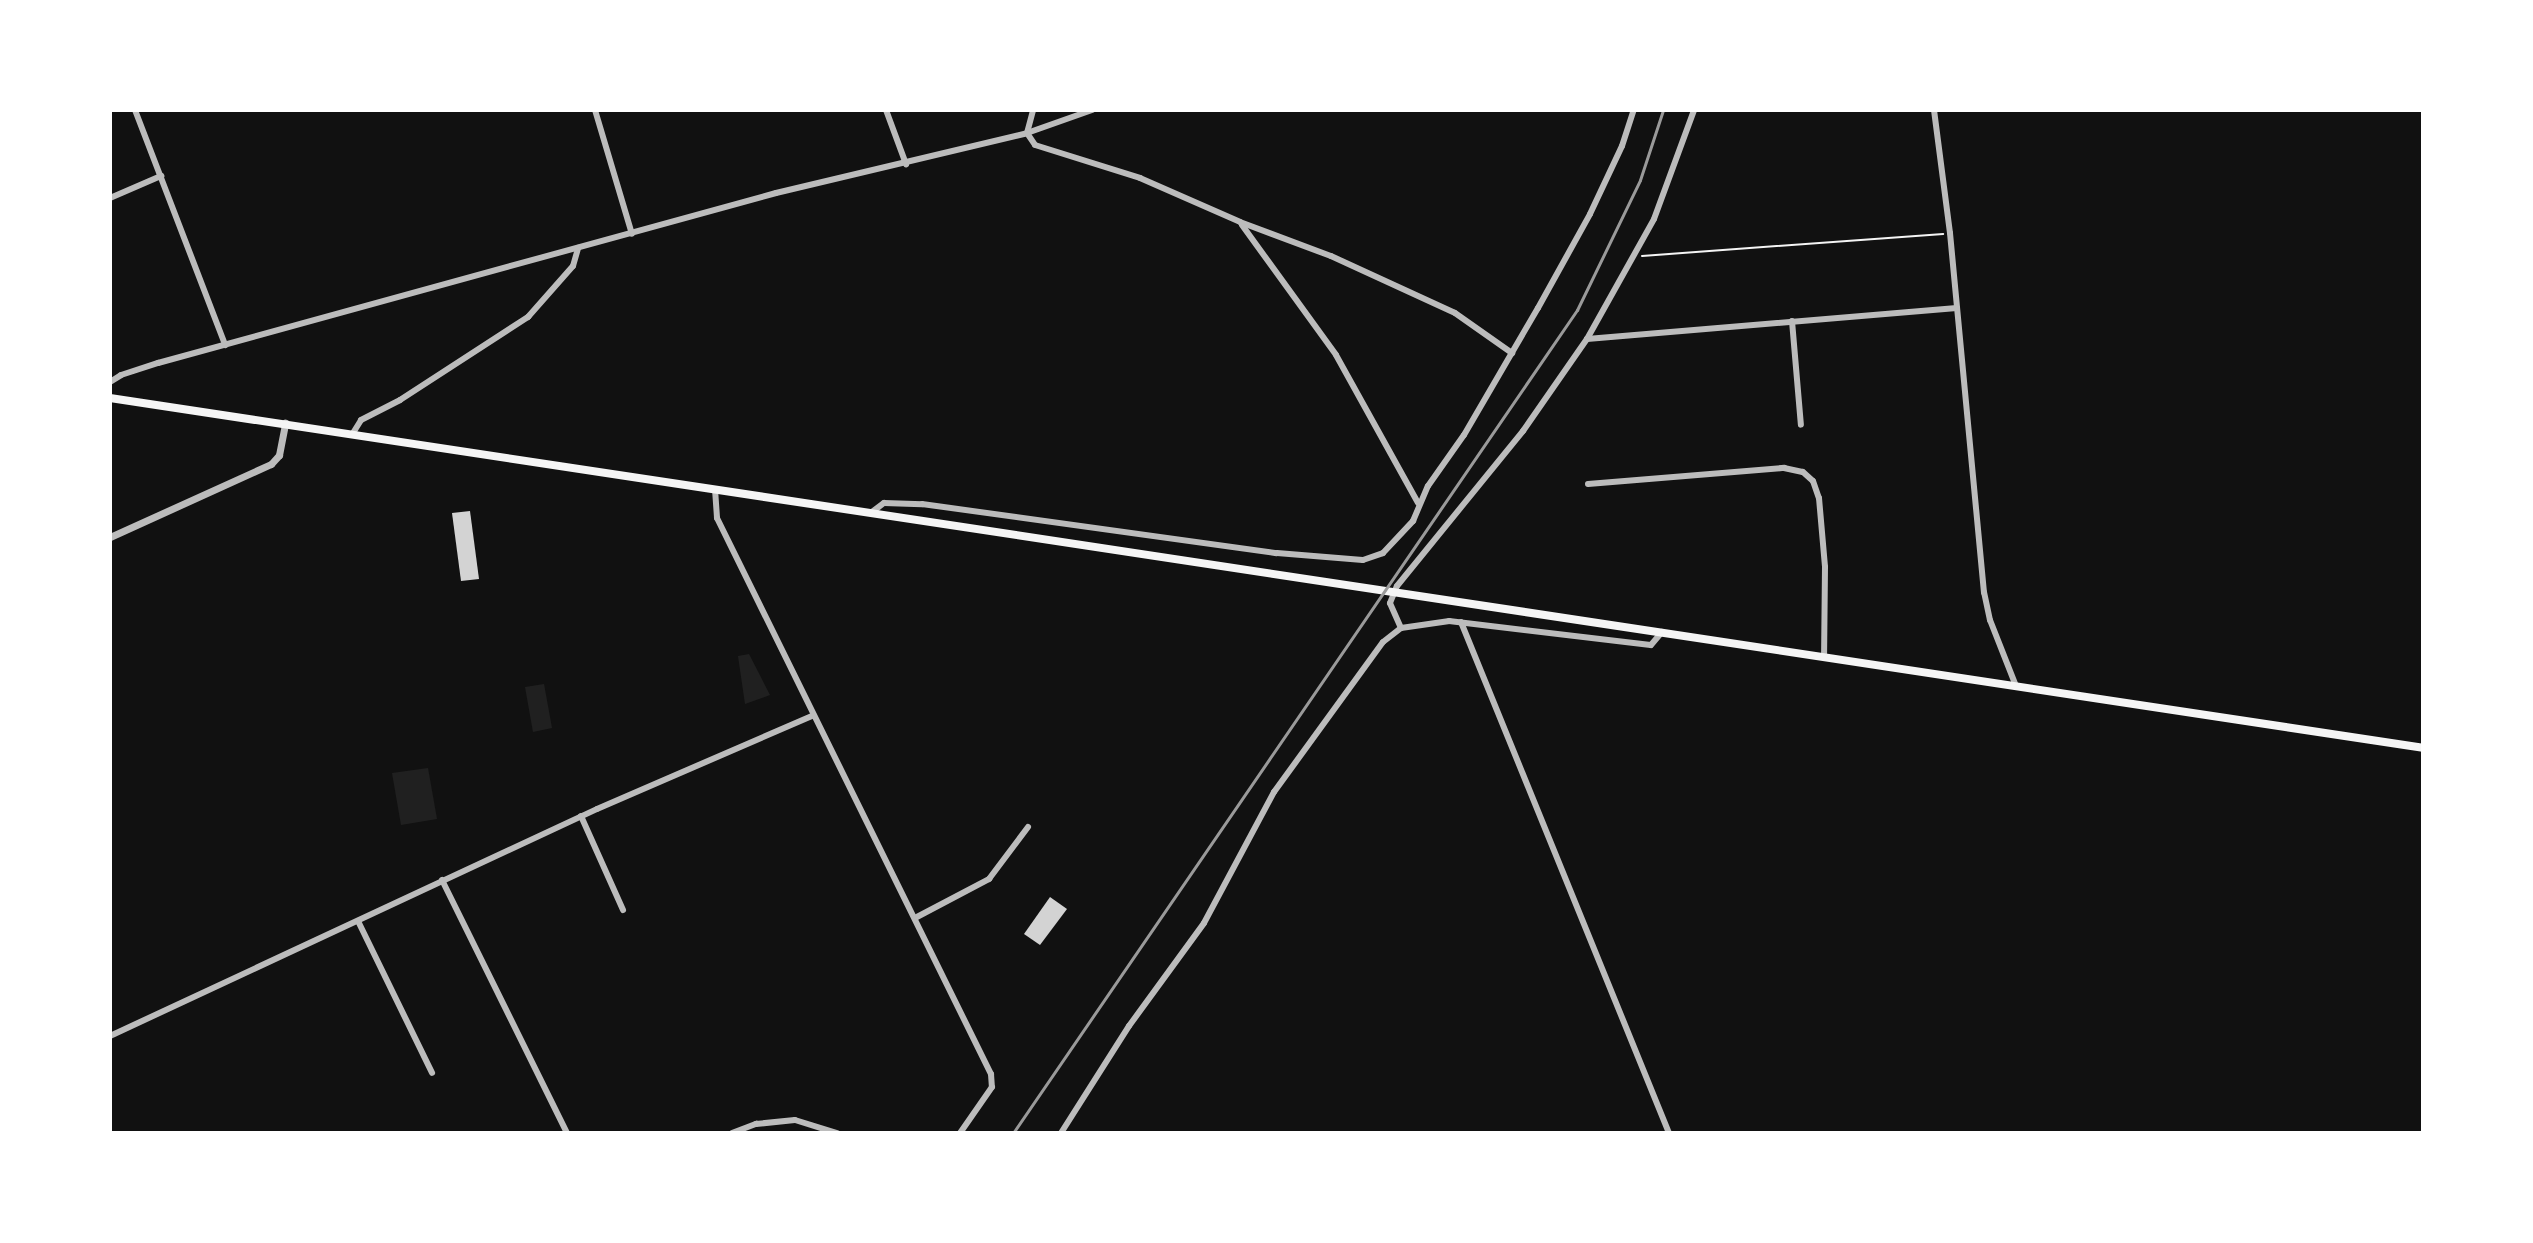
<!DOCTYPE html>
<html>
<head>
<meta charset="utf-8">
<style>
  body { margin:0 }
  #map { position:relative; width:2533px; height:1243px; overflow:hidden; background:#111; font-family:Helvetica,sans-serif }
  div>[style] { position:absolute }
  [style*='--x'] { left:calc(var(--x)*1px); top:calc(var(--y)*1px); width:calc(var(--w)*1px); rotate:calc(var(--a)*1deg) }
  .green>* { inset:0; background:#202020 }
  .building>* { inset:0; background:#d3d3d3 }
  .path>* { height:2px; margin:-1px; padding:0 1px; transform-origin:1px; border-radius:1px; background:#f5f5f5 }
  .minor>* { height:6px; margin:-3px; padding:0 3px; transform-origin:3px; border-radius:3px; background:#bcbcbc }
  .tertiary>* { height:7px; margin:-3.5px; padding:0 3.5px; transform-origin:3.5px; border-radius:3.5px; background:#bcbcbc }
  .secondary>* { height:8px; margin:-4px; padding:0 4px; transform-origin:4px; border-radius:4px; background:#f5f5f5 }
  .rail>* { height:3px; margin:-1.5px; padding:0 1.5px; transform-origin:1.5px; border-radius:1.5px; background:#9a9a9a }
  span { translate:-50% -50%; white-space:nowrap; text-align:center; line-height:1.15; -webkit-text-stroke:7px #fff; paint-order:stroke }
  .frame { position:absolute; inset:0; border:112px solid #fff; pointer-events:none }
</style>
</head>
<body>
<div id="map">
  <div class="green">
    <i style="clip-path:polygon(749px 654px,770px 695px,745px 704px,738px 656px)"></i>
    <i style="clip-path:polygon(544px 684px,552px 728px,533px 732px,525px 687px)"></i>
    <i style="clip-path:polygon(428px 768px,437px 819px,401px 825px,392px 773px)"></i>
  </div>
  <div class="building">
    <i style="clip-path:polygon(470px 511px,479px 579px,461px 581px,452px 513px)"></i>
    <i style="clip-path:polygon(1050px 897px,1067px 909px,1040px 945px,1024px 934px)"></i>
  </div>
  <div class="path">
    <i style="--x:1642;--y:256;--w:302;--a:-4.2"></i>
  </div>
  <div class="minor">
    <i style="--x:135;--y:110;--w:252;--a:69"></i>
    <i style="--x:595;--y:110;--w:129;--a:73.4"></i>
    <i style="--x:886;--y:110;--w:58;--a:69.7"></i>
    <i style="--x:1934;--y:110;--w:124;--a:82.6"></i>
    <i style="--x:1950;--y:233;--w:361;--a:84.6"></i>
    <i style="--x:1984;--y:592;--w:29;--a:78"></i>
    <i style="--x:1990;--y:620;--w:71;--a:68.5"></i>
    <i style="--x:1027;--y:133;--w:14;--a:56"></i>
    <i style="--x:1035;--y:145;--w:110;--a:17.4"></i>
    <i style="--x:1140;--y:178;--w:109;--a:23.7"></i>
    <i style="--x:1240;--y:222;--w:97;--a:20.5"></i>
    <i style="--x:1331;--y:256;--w:136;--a:24.7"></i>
    <i style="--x:1455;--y:313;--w:70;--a:35.1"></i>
    <i style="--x:1027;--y:133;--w:24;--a:-75"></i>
    <i style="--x:110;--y:198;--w:56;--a:-23.3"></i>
    <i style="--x:1242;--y:225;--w:160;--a:54.1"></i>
    <i style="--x:1336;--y:355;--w:169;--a:61"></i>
    <i style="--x:1792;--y:321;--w:104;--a:85.1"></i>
    <i style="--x:1587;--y:339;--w:371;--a:-4.8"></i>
    <i style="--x:110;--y:382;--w:13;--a:-32"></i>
    <i style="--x:121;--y:375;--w:39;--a:-18"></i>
    <i style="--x:158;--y:363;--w:641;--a:-15.38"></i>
    <i style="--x:776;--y:193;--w:258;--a:-13.4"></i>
    <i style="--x:1027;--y:133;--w:69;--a:-19.5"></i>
    <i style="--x:353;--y:433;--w:15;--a:-58"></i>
    <i style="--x:361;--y:420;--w:44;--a:-27.1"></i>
    <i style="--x:400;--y:400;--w:153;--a:-33"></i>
    <i style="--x:528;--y:317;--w:68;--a:-48.6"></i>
    <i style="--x:573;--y:266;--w:19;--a:-74"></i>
    <i style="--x:1588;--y:484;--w:197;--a:-4.7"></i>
    <i style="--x:1784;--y:468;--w:19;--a:12"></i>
    <i style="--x:1803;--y:472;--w:13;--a:42"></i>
    <i style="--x:1813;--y:481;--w:18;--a:71"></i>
    <i style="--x:1819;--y:498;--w:69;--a:85"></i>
    <i style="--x:1825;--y:567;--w:89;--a:90.6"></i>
    <i style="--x:715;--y:489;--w:29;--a:86"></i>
    <i style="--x:717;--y:518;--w:620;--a:63.77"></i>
    <i style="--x:991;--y:1074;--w:13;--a:86"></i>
    <i style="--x:992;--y:1087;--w:56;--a:124.8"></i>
    <i style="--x:872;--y:512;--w:15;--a:-37"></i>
    <i style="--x:884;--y:503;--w:38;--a:2"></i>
    <i style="--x:922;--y:504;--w:358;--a:7.9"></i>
    <i style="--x:1277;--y:553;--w:86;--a:4.7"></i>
    <i style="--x:1363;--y:560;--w:21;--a:-19"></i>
    <i style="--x:1383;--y:553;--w:44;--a:-46.8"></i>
    <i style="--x:1413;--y:521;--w:38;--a:-67"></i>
    <i style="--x:1428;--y:486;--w:62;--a:-54.8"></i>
    <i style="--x:1464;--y:435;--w:147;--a:-59.8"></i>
    <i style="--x:1538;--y:308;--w:107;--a:-61"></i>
    <i style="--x:1590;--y:214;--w:75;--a:-64.8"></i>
    <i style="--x:1622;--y:146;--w:38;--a:-72"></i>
    <i style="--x:1461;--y:622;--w:552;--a:67.85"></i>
    <i style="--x:1401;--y:628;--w:27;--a:-114"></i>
    <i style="--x:1390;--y:603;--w:18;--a:-68"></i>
    <i style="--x:1397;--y:586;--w:200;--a:-50.9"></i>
    <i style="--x:1523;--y:431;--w:112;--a:-55.2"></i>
    <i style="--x:1587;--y:339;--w:137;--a:-60.8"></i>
    <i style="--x:1654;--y:219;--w:116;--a:-69.8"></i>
    <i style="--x:581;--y:816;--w:103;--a:65.9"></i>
    <i style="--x:442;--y:880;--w:282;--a:63.7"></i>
    <i style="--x:915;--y:918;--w:84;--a:-27.8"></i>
    <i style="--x:989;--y:879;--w:65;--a:-53.1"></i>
    <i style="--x:358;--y:921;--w:169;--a:64"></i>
    <i style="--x:110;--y:1036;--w:537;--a:-24.99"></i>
    <i style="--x:597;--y:809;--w:236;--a:-23.4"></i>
    <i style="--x:732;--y:1133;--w:26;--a:-21"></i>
    <i style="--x:756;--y:1124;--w:39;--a:-6"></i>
    <i style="--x:795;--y:1120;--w:44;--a:17.2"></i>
    <i style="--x:1061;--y:1133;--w:127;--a:-57.6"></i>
    <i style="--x:1129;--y:1026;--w:127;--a:-53.9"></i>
    <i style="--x:1204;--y:923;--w:149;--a:-61.9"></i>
    <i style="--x:1274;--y:792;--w:185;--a:-54"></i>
    <i style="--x:1383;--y:642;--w:23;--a:-38"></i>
    <i style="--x:1401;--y:628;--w:49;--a:-8.3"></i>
    <i style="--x:1449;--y:621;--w:203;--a:6.8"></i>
    <i style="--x:1651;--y:645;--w:17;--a:-50"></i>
  </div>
  <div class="tertiary">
    <i style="--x:110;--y:537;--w:177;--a:-24.4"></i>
    <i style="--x:271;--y:464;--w:12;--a:-48"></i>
    <i style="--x:279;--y:455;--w:33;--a:-79"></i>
  </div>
  <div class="secondary">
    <i style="--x:110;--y:398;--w:2339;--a:8.6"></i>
  </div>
  <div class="rail">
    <i style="--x:1013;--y:1133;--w:998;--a:-55.58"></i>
    <i style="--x:1577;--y:310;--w:144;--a:-64.1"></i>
    <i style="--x:1640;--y:180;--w:74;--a:-71.8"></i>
  </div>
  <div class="frame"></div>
</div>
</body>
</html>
